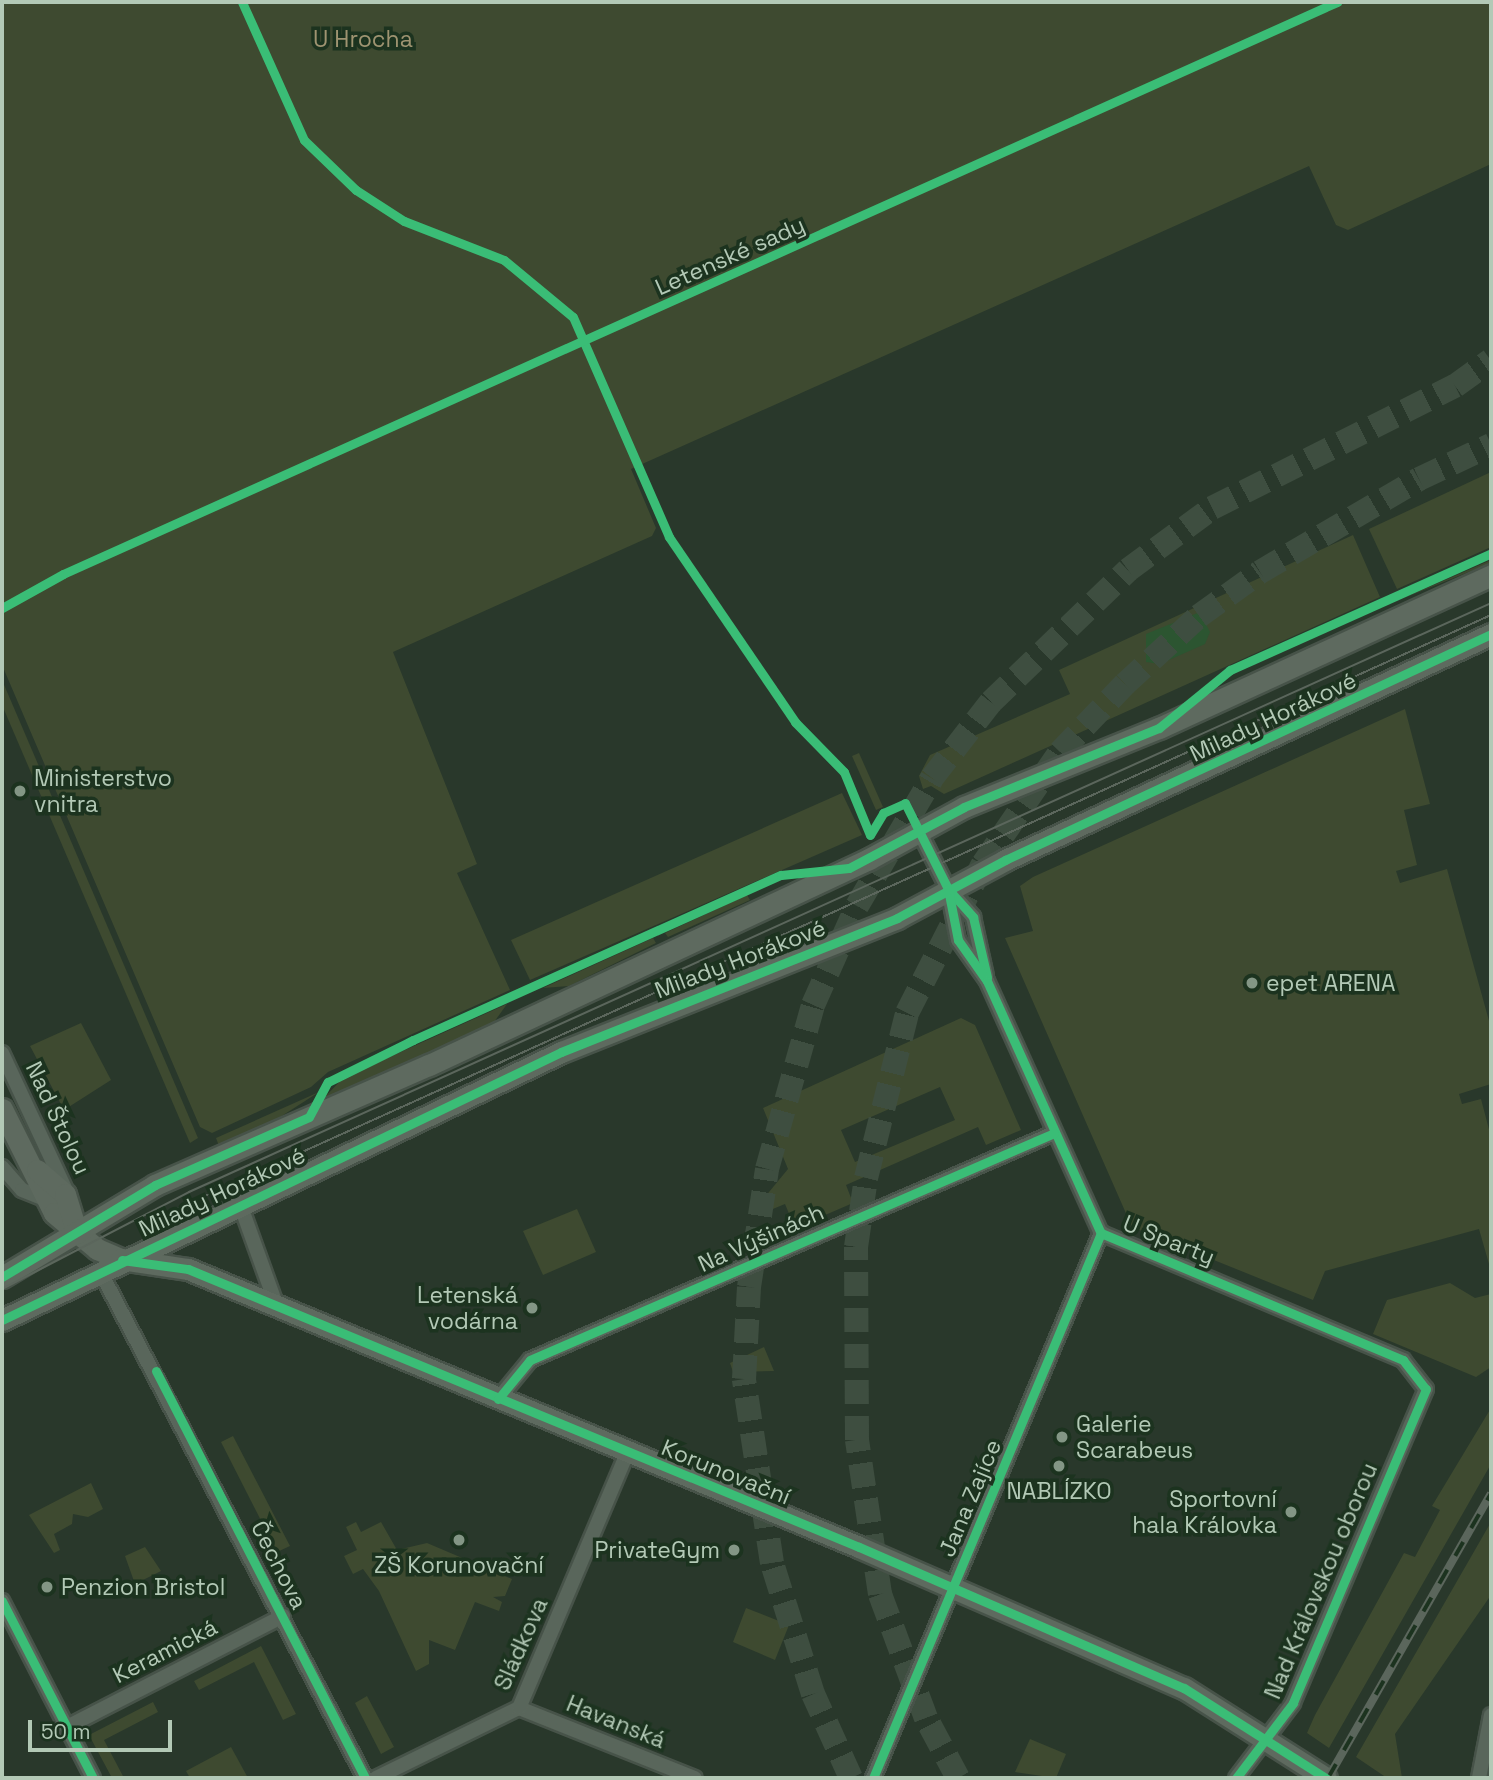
<!DOCTYPE html>
<html>
<head>
<meta charset="utf-8">
<style>
  body { margin:0 }
  #map { position:relative; width:1493px; height:1780px; overflow:hidden; background:#29382b; font-family:"Space Grotesk",sans-serif }
  div>[style] { position:absolute }
  [style*='--x'] { left:calc(var(--x)*1px); top:calc(var(--y)*1px); width:calc(var(--w)*1px); rotate:calc(var(--a)*1deg) }
  .green>* { inset:0; background:#3e4a30 }
  .water>* { inset:0; background:#2c5531 }
  .trunk-tunnel>* { height:24px; margin-top:-12px; transform-origin:0; background:repeating-linear-gradient(90deg,#3e4e40 0 24px,transparent 0 36px) }
  .roads { filter:drop-shadow(2px 0 #475349) drop-shadow(-2px 0 #475349) drop-shadow(0 2px #475349) drop-shadow(0 -2px #475349) }
  .minor>* { height:14px; margin:-7px; padding:0 7px; transform-origin:7px; border-radius:7px; background:#59665b }
  .secondary>* { height:21px; margin:-10.5px; padding:0 10.5px; transform-origin:10.5px; border-radius:10.5px; background:#5e6a5f }
  .tram>* { height:2px; margin:-1px; padding:0 1px; transform-origin:1px; border-radius:1px; background:#5b665c }
  .rail>* { height:8px; margin-top:-4px; transform-origin:0; background:repeating-linear-gradient(90deg,#1c331f 0 16px,#5b665c 0 32px); box-sizing:border-box; border-block:2px solid #5b665c }
  .cycleway>* { height:9px; margin:-4.5px; padding:0 4.5px; transform-origin:4.5px; border-radius:4.5px; background:#3abd76 }
  .dots>* { width:19px; height:19px; translate:-50% -50%; box-sizing:border-box; border:4px solid #1c331f; border-radius:50% }
  span { translate:-50% -50%; white-space:nowrap; text-align:center; line-height:1.15; -webkit-text-stroke:7px #1c331f; paint-order:stroke }
  .park-label { font-size:23px; color:#9f9471 }
  .street-label { font-size:23px; color:#b3c9b6 }
  .poi-label { font-size:23px; color:#b3c9b6 }
  .left { translate:0 -50%; text-align:left }
  .right { translate:-100% -50%; text-align:right }
  .frame { position:absolute; inset:0; border:4px solid #b3c9b6; pointer-events:none }
  .scale { position:absolute; left:28px; top:1720px; width:144px; height:32px; box-sizing:border-box; border:4px solid #b3c9b6; border-top:0; padding-left:9px; font-size:21px; line-height:24px; white-space:nowrap; color:#b3c9b6; -webkit-text-stroke:5px #1c331f; paint-order:stroke }
</style>
</head>
<body>
<div id="map">
  <div class="green">
    <i style="clip-path:polygon(2px 2px,1491px 2px,1491px 164px,1348px 230px,1336px 225px,1309px 166px,631px 469px,656px 528px,652px 536px,393px 652px,477px 864px,457px 873px,510px 990px,328px 1072px,311px 1087px,212px 1133px,200px 1127px,2px 665px)"></i>
    <i style="clip-path:polygon(1491px 472px,1491px 547px,1397px 589px,1369px 529px)"></i>
    <i style="clip-path:polygon(1353px 535px,1380px 597px,944px 794px,931px 786px,923px 789px,919px 776px,930px 755px,1070px 694px,1059px 670px)"></i>
    <i style="clip-path:polygon(1491px 560px,1491px 563px,1404px 598px)"></i>
    <i style="clip-path:polygon(2px 680px,198px 1138px,190px 1143px,2px 705px)"></i>
    <i style="clip-path:polygon(1405px 709px,1430px 804px,1404px 810px,1417px 865px,1396px 871px,1400px 883px,1447px 869px,1491px 1028px,1491px 1084px,1459px 1094px,1462px 1104px,1481px 1099px,1491px 1137px,1491px 1271px,1479px 1229px,1325px 1271px,1313px 1300px,1132px 1227px,1005px 938px,1033px 931px,1020px 886px,1033px 877px)"></i>
    <i style="clip-path:polygon(859px 753px,883px 807px,876px 810px,852px 756px)"></i>
    <i style="clip-path:polygon(842px 793px,862px 835px,530px 980px,511px 940px)"></i>
    <i style="clip-path:polygon(747px 895px,750px 900px,668px 937px,665px 933px)"></i>
    <i style="clip-path:polygon(653px 938px,656px 943px,569px 986px,543px 988px)"></i>
    <i style="clip-path:polygon(507px 1004px,492px 1025px,324px 1098px,343px 1078px)"></i>
    <i style="clip-path:polygon(evenodd,961px 1018px,975px 1025px,1021px 1130px,986px 1145px,978px 1127px,846px 1185px,853px 1203px,795px 1228px,785px 1204px,763px 1213px,759px 1204px,788px 1169px,763px 1108px,961px 1018px,940px 1087px,955px 1120px,855px 1162px,841px 1130px,940px 1087px)"></i>
    <i style="clip-path:polygon(81px 1023px,111px 1080px,64px 1110px,30px 1046px)"></i>
    <i style="clip-path:polygon(319px 1092px,274px 1121px,219px 1146px,216px 1138px)"></i>
    <i style="clip-path:polygon(577px 1209px,596px 1252px,543px 1275px,523px 1231px)"></i>
    <i style="clip-path:polygon(1450px 1283px,1475px 1298px,1491px 1294px,1491px 1367px,1476px 1377px,1373px 1334px,1387px 1300px)"></i>
    <i style="clip-path:polygon(764px 1347px,774px 1371px,733px 1372px,730px 1363px)"></i>
    <i style="clip-path:polygon(1491px 1408px,1491px 1464px,1329px 1748px,1307px 1733px,1315px 1715px,1404px 1553px,1415px 1557px,1440px 1510px,1432px 1506px)"></i>
    <i style="clip-path:polygon(233px 1436px,290px 1546px,277px 1552px,221px 1442px)"></i>
    <i style="clip-path:polygon(91px 1483px,103px 1509px,88px 1517px,73px 1514px,72px 1524px,54px 1534px,60px 1550px,54px 1553px,29px 1515px)"></i>
    <i style="clip-path:polygon(356px 1522px,361px 1532px,381px 1522px,397px 1550px,427px 1543px,512px 1579px,505px 1596px,493px 1597px,502px 1602px,499px 1611px,475px 1602px,455px 1650px,429px 1640px,429px 1664px,416px 1671px,379px 1591px,363px 1569px,353px 1574px,344px 1556px,357px 1550px,346px 1527px)"></i>
    <i style="clip-path:polygon(1491px 1522px,1491px 1595px,1395px 1734px,1402px 1778px,1387px 1778px,1356px 1757px)"></i>
    <i style="clip-path:polygon(145px 1547px,161px 1571px,135px 1584px,125px 1556px)"></i>
    <i style="clip-path:polygon(746px 1608px,789px 1625px,775px 1660px,733px 1642px)"></i>
    <i style="clip-path:polygon(261px 1646px,296px 1714px,283px 1720px,254px 1662px,199px 1690px,194px 1681px)"></i>
    <i style="clip-path:polygon(367px 1696px,394px 1747px,381px 1754px,355px 1703px)"></i>
    <i style="clip-path:polygon(153px 1702px,158px 1712px,104px 1740px,124px 1778px,112px 1778px,89px 1735px)"></i>
    <i style="clip-path:polygon(1030px 1739px,1066px 1754px,1056px 1778px,1015px 1772px)"></i>
    <i style="clip-path:polygon(231px 1747px,248px 1778px,190px 1778px,186px 1771px)"></i>
  </div>
  <div class="water">
    <i style="clip-path:polygon(1200px 612px,1210px 632px,1205px 644px,1160px 664px,1146px 662px,1146px 634px)"></i>
  </div>
  <div class="trunk-tunnel">
    <i style="--x:851;--y:1778;--w:92;--a:-114.3"></i>
    <i style="--x:813;--y:1694;--w:137;--a:-107.4"></i>
    <i style="--x:772;--y:1563;--w:186;--a:-98.7"></i>
    <i style="--x:744;--y:1379;--w:92;--a:-86.9"></i>
    <i style="--x:749;--y:1287;--w:119;--a:-81.3"></i>
    <i style="--x:767;--y:1169;--w:170;--a:-74.3"></i>
    <i style="--x:813;--y:1005;--w:108;--a:-66"></i>
    <i style="--x:857;--y:906;--w:148;--a:-59.6"></i>
    <i style="--x:932;--y:778;--w:96;--a:-52.2"></i>
    <i style="--x:991;--y:702;--w:190;--a:-43.9"></i>
    <i style="--x:1128;--y:570;--w:104;--a:-36.4"></i>
    <i style="--x:1212;--y:508;--w:272;--a:-26.7"></i>
    <i style="--x:1455;--y:386;--w:44;--a:-35.8"></i>
    <i style="--x:958;--y:1778;--w:68;--a:-118.1"></i>
    <i style="--x:926;--y:1718;--w:132;--a:-110.4"></i>
    <i style="--x:880;--y:1594;--w:156;--a:-98.5"></i>
    <i style="--x:857;--y:1440;--w:193;--a:-90.3"></i>
    <i style="--x:856;--y:1247;--w:70;--a:-81.8"></i>
    <i style="--x:866;--y:1178;--w:170;--a:-76"></i>
    <i style="--x:907;--y:1013;--w:167;--a:-63"></i>
    <i style="--x:983;--y:864;--w:136;--a:-55.5"></i>
    <i style="--x:1060;--y:752;--w:94;--a:-46.3"></i>
    <i style="--x:1125;--y:684;--w:100;--a:-42.6"></i>
    <i style="--x:1199;--y:616;--w:75;--a:-35.8"></i>
    <i style="--x:1260;--y:572;--w:184;--a:-30.3"></i>
    <i style="--x:1419;--y:479;--w:80;--a:-25.3"></i>
  </div>
  <div class="roads">
    <div class="minor">
      <i style="--x:919;--y:831;--w:65;--a:63.4"></i>
      <i style="--x:948;--y:889;--w:38;--a:48"></i>
      <i style="--x:973;--y:917;--w:60;--a:77.6"></i>
      <i style="--x:948;--y:889;--w:52;--a:78.9"></i>
      <i style="--x:958;--y:940;--w:50;--a:54.7"></i>
      <i style="--x:987;--y:981;--w:277;--a:65.7"></i>
      <i style="--x:1101;--y:1233;--w:328;--a:22.8"></i>
      <i style="--x:1403;--y:1360;--w:37;--a:52"></i>
      <i style="--x:1426;--y:1389;--w:341;--a:113"></i>
      <i style="--x:1293;--y:1703;--w:94;--a:127.2"></i>
      <i style="--x:2;--y:1053;--w:161;--a:65"></i>
      <i style="--x:2;--y:1167;--w:30;--a:49"></i>
      <i style="--x:22;--y:1190;--w:27;--a:22"></i>
      <i style="--x:240;--y:1204;--w:106;--a:70.2"></i>
      <i style="--x:100;--y:1271;--w:572;--a:62.4"></i>
      <i style="--x:498;--y:1399;--w:50;--a:-50.6"></i>
      <i style="--x:530;--y:1360;--w:571;--a:-23.42"></i>
      <i style="--x:2;--y:1601;--w:199;--a:62.8"></i>
      <i style="--x:519;--y:1708;--w:189;--a:21.7"></i>
      <i style="--x:67;--y:1727;--w:243;--a:-27.2"></i>
      <i style="--x:376;--y:1778;--w:159;--a:-26.1"></i>
      <i style="--x:519;--y:1708;--w:277;--a:-67"></i>
      <i style="--x:873;--y:1778;--w:591;--a:-67.3"></i>
      <i style="--x:1479;--y:1778;--w:64;--a:-79.2"></i>
    </div>
    <div class="secondary">
      <i style="--x:2;--y:1109;--w:116;--a:63.4"></i>
      <i style="--x:54;--y:1213;--w:56;--a:39.9"></i>
      <i style="--x:97;--y:1249;--w:26;--a:23"></i>
      <i style="--x:121;--y:1259;--w:68;--a:8.5"></i>
      <i style="--x:188;--y:1269;--w:726;--a:22.5"></i>
      <i style="--x:859;--y:1547;--w:354;--a:23.5"></i>
      <i style="--x:1184;--y:1688;--w:168;--a:32.4"></i>
      <i style="--x:37;--y:1170;--w:37;--a:41"></i>
      <i style="--x:65;--y:1194;--w:41;--a:72.9"></i>
      <i style="--x:2;--y:1277;--w:179;--a:-31"></i>
      <i style="--x:155;--y:1185;--w:299;--a:-23.7"></i>
      <i style="--x:429;--y:1065;--w:486;--a:-25.1"></i>
      <i style="--x:869;--y:859;--w:108;--a:-28.7"></i>
      <i style="--x:964;--y:807;--w:210;--a:-22.1"></i>
      <i style="--x:1159;--y:728;--w:366;--a:-24.7"></i>
      <i style="--x:2;--y:1320;--w:620;--a:-25.61"></i>
      <i style="--x:561;--y:1052;--w:362;--a:-21.7"></i>
      <i style="--x:897;--y:918;--w:123;--a:-28.2"></i>
      <i style="--x:1005;--y:860;--w:536;--a:-24.94"></i>
    </div>
  </div>
  <div class="tram">
    <i style="--x:176;--y:1209;--w:1443;--a:-24.31"></i>
    <i style="--x:2;--y:1289;--w:211;--a:-27.4"></i>
    <i style="--x:189;--y:1192;--w:1429;--a:-24.34"></i>
  </div>
  <div class="rail">
    <i style="--x:1328;--y:1778;--w:328;--a:-60.2"></i>
  </div>
  <div class="cycleway">
    <i style="--x:242;--y:2;--w:151;--a:65.8"></i>
    <i style="--x:304;--y:140;--w:72;--a:43.9"></i>
    <i style="--x:356;--y:190;--w:57;--a:32.9"></i>
    <i style="--x:404;--y:221;--w:107;--a:21.3"></i>
    <i style="--x:504;--y:260;--w:89;--a:39.6"></i>
    <i style="--x:573;--y:317;--w:240;--a:66.4"></i>
    <i style="--x:669;--y:537;--w:224;--a:55.7"></i>
    <i style="--x:795;--y:722;--w:70;--a:45.6"></i>
    <i style="--x:844;--y:772;--w:68;--a:67.6"></i>
    <i style="--x:2;--y:608;--w:70;--a:-29.1"></i>
    <i style="--x:63;--y:574;--w:1397;--a:-24.18"></i>
    <i style="--x:870;--y:835;--w:26;--a:-59"></i>
    <i style="--x:883;--y:813;--w:24;--a:-24"></i>
    <i style="--x:905;--y:803;--w:96;--a:63.4"></i>
    <i style="--x:948;--y:889;--w:38;--a:48"></i>
    <i style="--x:973;--y:917;--w:62;--a:76.9"></i>
    <i style="--x:948;--y:889;--w:52;--a:78.9"></i>
    <i style="--x:958;--y:940;--w:50;--a:54.7"></i>
    <i style="--x:987;--y:981;--w:277;--a:65.7"></i>
    <i style="--x:1101;--y:1233;--w:328;--a:22.8"></i>
    <i style="--x:1403;--y:1360;--w:37;--a:52"></i>
    <i style="--x:1426;--y:1389;--w:341;--a:113"></i>
    <i style="--x:1293;--y:1703;--w:94;--a:127.2"></i>
    <i style="--x:122;--y:1260;--w:67;--a:7.8"></i>
    <i style="--x:188;--y:1269;--w:726;--a:22.5"></i>
    <i style="--x:859;--y:1547;--w:354;--a:23.5"></i>
    <i style="--x:1184;--y:1688;--w:168;--a:32.4"></i>
    <i style="--x:2;--y:1277;--w:179;--a:-31"></i>
    <i style="--x:155;--y:1185;--w:168;--a:-23.8"></i>
    <i style="--x:309;--y:1117;--w:40;--a:-62"></i>
    <i style="--x:328;--y:1082;--w:95;--a:-26.3"></i>
    <i style="--x:413;--y:1040;--w:403;--a:-24.2"></i>
    <i style="--x:781;--y:875;--w:68;--a:-5.9"></i>
    <i style="--x:849;--y:868;--w:130;--a:-27.9"></i>
    <i style="--x:964;--y:807;--w:210;--a:-22.1"></i>
    <i style="--x:1159;--y:728;--w:92;--a:-39.2"></i>
    <i style="--x:1230;--y:670;--w:286;--a:-24.1"></i>
    <i style="--x:2;--y:1320;--w:620;--a:-25.61"></i>
    <i style="--x:561;--y:1052;--w:362;--a:-21.7"></i>
    <i style="--x:897;--y:918;--w:123;--a:-28.2"></i>
    <i style="--x:1005;--y:860;--w:536;--a:-24.94"></i>
    <i style="--x:156;--y:1371;--w:458;--a:62.8"></i>
    <i style="--x:498;--y:1399;--w:50;--a:-50.6"></i>
    <i style="--x:530;--y:1360;--w:571;--a:-23.42"></i>
    <i style="--x:2;--y:1601;--w:199;--a:62.8"></i>
    <i style="--x:873;--y:1778;--w:591;--a:-67.3"></i>
  </div>
  <div class="dots">
    <i style="left:20px;top:791px;background:#839685"></i>
    <i style="left:1252px;top:983px;background:#839685"></i>
    <i style="left:532px;top:1308px;background:#839685"></i>
    <i style="left:1062px;top:1437px;background:#839685"></i>
    <i style="left:1059px;top:1466px;background:#839685"></i>
    <i style="left:1291px;top:1512px;background:#839685"></i>
    <i style="left:459px;top:1540px;background:#839685"></i>
    <i style="left:734px;top:1550px;background:#839685"></i>
    <i style="left:47px;top:1587px;background:#839685"></i>
  </div>
  <div class="park-label">
    <span style="left:363px;top:39px">U Hrocha</span>
  </div>
  <div class="street-label">
    <span style="left:730px;top:256px;rotate:-24deg">Letenské sady</span>
    <span style="left:1273px;top:717px;rotate:-25deg">Milady Horákové</span>
    <span style="left:740px;top:959px;rotate:-21deg">Milady Horákové</span>
    <span style="left:58px;top:1118px;rotate:65deg">Nad Štolou</span>
    <span style="left:222px;top:1192px;rotate:-25deg">Milady Horákové</span>
    <span style="left:761px;top:1238px;rotate:-24deg">Na Výšinách</span>
    <span style="left:1169px;top:1240px;rotate:22deg">U Sparty</span>
    <span style="left:726px;top:1472px;rotate:22deg">Korunovační</span>
    <span style="left:970px;top:1498px;rotate:-67deg">Jana Zajíce</span>
    <span style="left:279px;top:1565px;rotate:63deg">Čechova</span>
    <span style="left:1321px;top:1581px;rotate:-67deg">Nad Královskou oborou</span>
    <span style="left:521px;top:1644px;rotate:-66deg">Sládkova</span>
    <span style="left:165px;top:1651px;rotate:-27deg">Keramická</span>
    <span style="left:616px;top:1722px;rotate:22deg">Havanská</span>
  </div>
  <div class="poi-label">
    <span class="left" style="left:34px;top:791px">Ministerstvo<br>vnitra</span>
    <span class="left" style="left:1266px;top:983px">epet ARENA</span>
    <span class="right" style="left:518px;top:1308px">Letenská<br>vodárna</span>
    <span class="left" style="left:1076px;top:1437px">Galerie<br>Scarabeus</span>
    <span style="left:1059px;top:1491px">NABLÍZKO</span>
    <span class="right" style="left:1277px;top:1512px">Sportovní<br>hala Královka</span>
    <span class="right" style="left:720px;top:1550px">PrivateGym</span>
    <span style="left:459px;top:1565px">ZŠ Korunovační</span>
    <span class="left" style="left:61px;top:1587px">Penzion Bristol</span>
  </div>
  <div class="frame"></div>
  <div class="scale">50 m</div>
</div>
</body>
</html>
